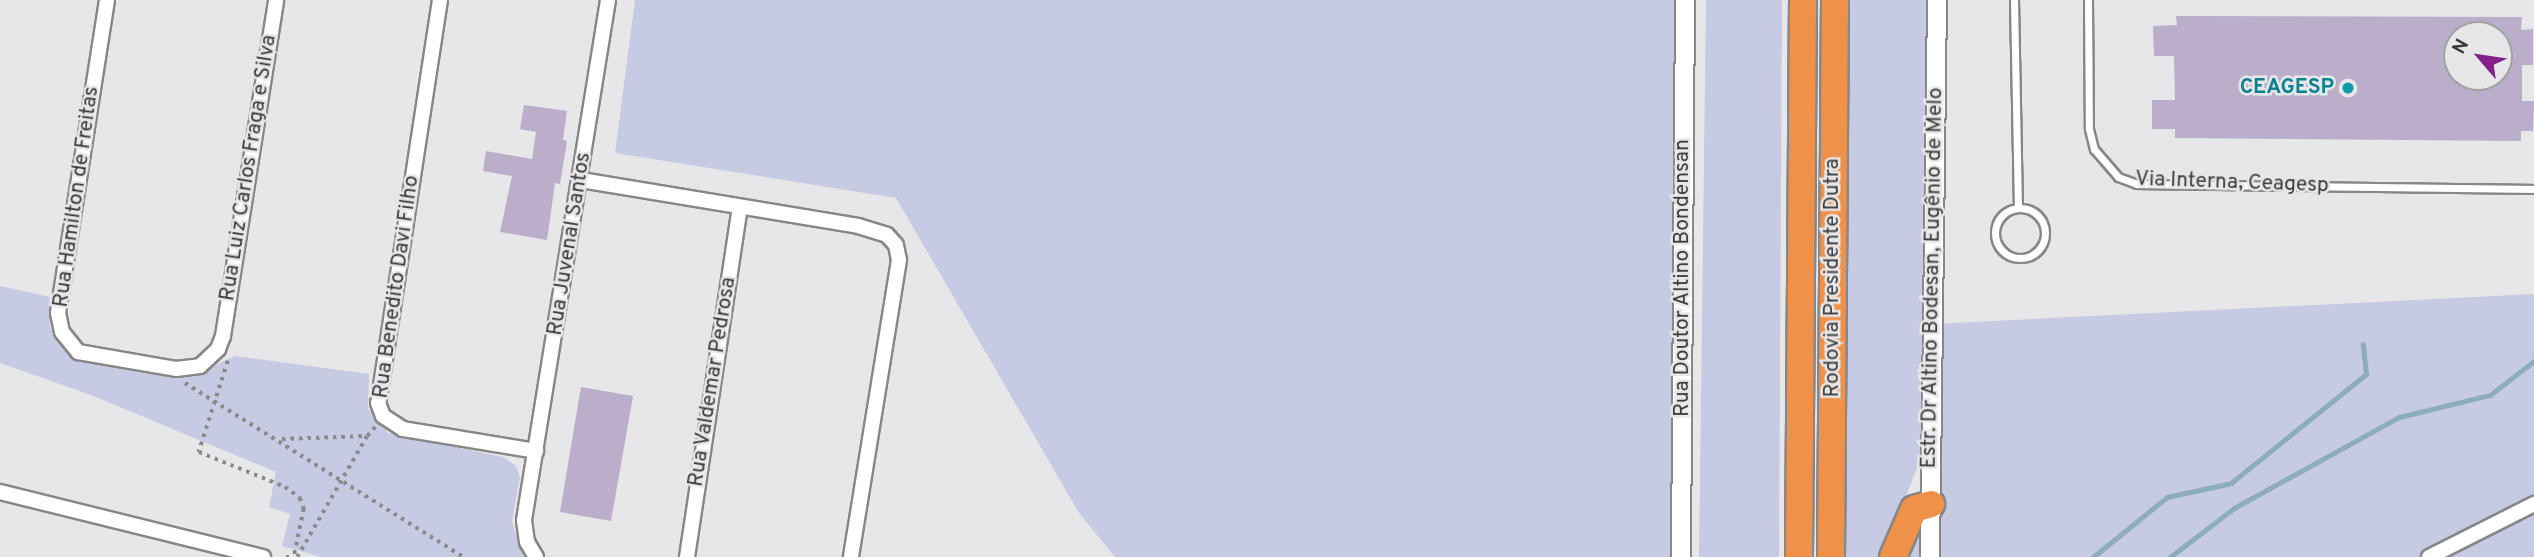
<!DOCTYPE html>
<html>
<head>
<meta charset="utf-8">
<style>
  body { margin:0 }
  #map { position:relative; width:2534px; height:557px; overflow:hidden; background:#e7e7e9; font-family:Overpass,sans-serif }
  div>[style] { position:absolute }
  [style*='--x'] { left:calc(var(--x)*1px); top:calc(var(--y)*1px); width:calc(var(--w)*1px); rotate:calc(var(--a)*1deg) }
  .green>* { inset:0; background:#c6cae2 }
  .stream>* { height:5px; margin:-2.5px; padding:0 2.5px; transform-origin:2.5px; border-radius:2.5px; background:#8dacbe }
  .building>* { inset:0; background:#baaecb }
  .path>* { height:3.5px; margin-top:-1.75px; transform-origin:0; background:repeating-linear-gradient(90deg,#8a8a8b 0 3.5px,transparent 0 8.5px) }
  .roads { filter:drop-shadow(2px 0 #878788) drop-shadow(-2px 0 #878788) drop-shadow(0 2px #878788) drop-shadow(0 -2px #878788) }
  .service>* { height:7px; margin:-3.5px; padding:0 3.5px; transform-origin:3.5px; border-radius:3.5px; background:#fff }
  .service>.ring { margin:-3.5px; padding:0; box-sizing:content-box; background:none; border:7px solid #fff; border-radius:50% }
  .minor>* { height:14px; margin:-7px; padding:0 7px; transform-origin:7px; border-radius:7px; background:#fff }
  .tertiary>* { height:18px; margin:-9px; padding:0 9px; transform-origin:9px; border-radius:9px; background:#fff }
  .motorway>* { height:26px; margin:-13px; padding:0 13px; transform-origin:13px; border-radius:13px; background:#ef9149 }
  .dots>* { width:19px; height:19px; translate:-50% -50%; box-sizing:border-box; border:4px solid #e7e7e9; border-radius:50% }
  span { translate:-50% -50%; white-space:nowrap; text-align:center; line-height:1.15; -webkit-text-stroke:5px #e7e7e9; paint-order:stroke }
  .culture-label { font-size:21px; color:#0d838f; font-weight:700 }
  .right { translate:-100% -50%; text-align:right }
  .street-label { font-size:21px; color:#3a3a3a }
  .north { position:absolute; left:2443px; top:21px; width:70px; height:70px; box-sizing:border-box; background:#e7e7e9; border:2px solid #a2a2a3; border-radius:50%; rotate:299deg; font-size:19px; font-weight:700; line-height:28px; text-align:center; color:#3a3a3a }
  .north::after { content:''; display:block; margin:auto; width:24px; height:32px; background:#84208a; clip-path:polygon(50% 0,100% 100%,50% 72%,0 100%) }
</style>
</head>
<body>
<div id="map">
  <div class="green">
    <i style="clip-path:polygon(635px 0,1686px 0,1676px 557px,1115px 557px,1079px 513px,896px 198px,615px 153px)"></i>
    <i style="clip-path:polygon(1706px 0,1782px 0,1779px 557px,1699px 557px)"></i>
    <i style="clip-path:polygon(1835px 0,1937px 0,1933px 324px,2534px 294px,2534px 557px,1933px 557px,1931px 434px,1881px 557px,1844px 557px,1831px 458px)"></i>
    <i style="clip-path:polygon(0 286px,50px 297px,50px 327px,60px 345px,76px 356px,165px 376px,199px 373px,235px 356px,369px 374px,368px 409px,388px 433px,503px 457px,516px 466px,520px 477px,512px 522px,524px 557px,322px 557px,282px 546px,290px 514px,269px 507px,276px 472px,91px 395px,0 363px)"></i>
    <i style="clip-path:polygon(1921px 505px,1930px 557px,1893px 557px)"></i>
  </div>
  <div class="stream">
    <i style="--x:2093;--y:557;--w:95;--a:-39"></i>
    <i style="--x:2167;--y:497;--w:66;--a:-12.3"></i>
    <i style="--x:2231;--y:483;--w:174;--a:-38.9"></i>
    <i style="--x:2366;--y:374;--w:30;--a:-96"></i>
    <i style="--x:2170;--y:557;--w:81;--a:-37.4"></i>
    <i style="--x:2234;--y:508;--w:188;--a:-28.9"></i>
    <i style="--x:2399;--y:417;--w:94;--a:-13.6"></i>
    <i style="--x:2490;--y:395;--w:56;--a:-37.7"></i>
  </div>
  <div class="building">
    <i style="clip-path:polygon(evenodd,2176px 16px,2522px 17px,2521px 30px,2533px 29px,2533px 65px,2522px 65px,2522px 101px,2534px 101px,2533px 131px,2521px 131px,2521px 141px,2175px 138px,2175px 129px,2152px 129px,2152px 100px,2175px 100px,2174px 56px,2154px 56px,2153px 26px,2177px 25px,2176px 16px,2457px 35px,2499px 35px,2499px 77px,2457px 77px,2457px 35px)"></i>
    <i style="clip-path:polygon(524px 105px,567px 111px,563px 140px,567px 141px,560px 184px,555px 183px,547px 240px,500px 232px,512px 176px,483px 171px,486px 151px,532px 159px,536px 132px,520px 129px)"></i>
    <i style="clip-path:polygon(581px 387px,633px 396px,611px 521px,560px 512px)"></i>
  </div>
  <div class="path">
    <i style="--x:228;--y:361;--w:96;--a:107.7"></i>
    <i style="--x:199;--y:452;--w:93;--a:22.1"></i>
    <i style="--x:285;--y:487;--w:19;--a:36"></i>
    <i style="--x:300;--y:498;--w:12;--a:70"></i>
    <i style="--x:304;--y:509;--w:49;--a:101.8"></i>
    <i style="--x:185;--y:383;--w:328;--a:32"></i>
    <i style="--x:282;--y:439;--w:85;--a:-2"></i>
    <i style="--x:367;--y:436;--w:12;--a:-48"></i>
    <i style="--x:286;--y:557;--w:3;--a:0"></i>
    <i style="--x:297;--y:557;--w:140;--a:-60"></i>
  </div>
  <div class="roads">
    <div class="service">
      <i style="--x:2014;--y:0;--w:208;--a:88.9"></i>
      <i style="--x:2088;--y:0;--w:129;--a:89.6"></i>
      <i style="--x:2089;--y:129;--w:21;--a:76"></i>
      <i style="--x:2094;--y:149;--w:37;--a:49"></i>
      <i style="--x:2118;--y:177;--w:20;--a:20"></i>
      <i style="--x:2137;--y:184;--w:397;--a:0.7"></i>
      <i class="ring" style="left:1995px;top:208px;width:43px;height:43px"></i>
    </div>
    <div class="minor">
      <i style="--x:107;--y:0;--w:317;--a:98.9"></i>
      <i style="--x:58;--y:313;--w:19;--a:78"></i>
      <i style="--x:62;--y:332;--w:26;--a:51"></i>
      <i style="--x:78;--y:352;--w:99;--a:9.8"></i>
      <i style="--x:176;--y:369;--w:24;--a:-7"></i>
      <i style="--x:200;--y:366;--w:25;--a:-43"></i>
      <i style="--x:218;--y:349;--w:14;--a:-69"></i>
      <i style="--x:223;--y:336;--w:340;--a:-81"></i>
      <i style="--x:440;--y:0;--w:408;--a:98.7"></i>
      <i style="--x:378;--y:403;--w:14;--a:69"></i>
      <i style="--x:383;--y:416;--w:24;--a:33"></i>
      <i style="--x:403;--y:429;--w:135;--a:9.4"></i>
      <i style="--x:581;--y:180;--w:281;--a:9.4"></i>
      <i style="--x:858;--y:226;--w:30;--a:17"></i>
      <i style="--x:887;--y:235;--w:13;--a:48"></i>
      <i style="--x:896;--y:245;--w:15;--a:79"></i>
      <i style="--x:899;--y:260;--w:301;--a:99.2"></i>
      <i style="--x:0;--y:492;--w:271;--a:13.9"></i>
      <i style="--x:536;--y:557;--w:17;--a:-121"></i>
      <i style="--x:527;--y:542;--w:22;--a:-98"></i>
      <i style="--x:524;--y:520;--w:527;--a:-80.82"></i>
      <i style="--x:687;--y:557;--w:354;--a:-81.4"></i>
      <i style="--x:2429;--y:557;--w:118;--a:-26.8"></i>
    </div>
    <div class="tertiary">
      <i style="--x:1681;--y:557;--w:557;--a:-89.59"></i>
      <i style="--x:1930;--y:557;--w:557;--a:-89.28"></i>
    </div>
    <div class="motorway">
      <i style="--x:1799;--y:557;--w:557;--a:-89.59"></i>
      <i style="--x:1831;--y:557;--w:557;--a:-89.59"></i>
      <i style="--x:1893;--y:557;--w:52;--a:-66.4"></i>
      <i style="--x:1914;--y:509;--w:18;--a:-16"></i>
    </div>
  </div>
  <div class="dots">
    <i style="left:2348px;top:88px;background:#0f9aa8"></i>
  </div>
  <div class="culture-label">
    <span class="right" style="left:2334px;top:88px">CEAGESP</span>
  </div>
  <div class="street-label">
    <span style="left:249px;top:168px;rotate:-81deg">Rua Luiz Carlos Fraga e Silva</span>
    <span style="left:2232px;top:183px;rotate:2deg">Via Interna, Ceagesp</span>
    <span style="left:77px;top:197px;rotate:-82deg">Rua Hamilton de Freitas</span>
    <span style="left:570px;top:244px;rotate:-81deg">Rua Juvenal Santos</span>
    <span style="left:1683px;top:278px;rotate:-90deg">Rua Doutor Altino Bondensan</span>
    <span style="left:1833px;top:278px;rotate:-90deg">Rodovia Presidente Dutra</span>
    <span style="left:1933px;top:278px;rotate:-89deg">Estr. Dr Altino Bodesan, Eugênio de Melo</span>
    <span style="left:397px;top:287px;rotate:-82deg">Rua Benedito Davi Filho</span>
    <span style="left:713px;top:382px;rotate:-81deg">Rua Valdemar Pedrosa</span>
  </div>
  <div class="north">N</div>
</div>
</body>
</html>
